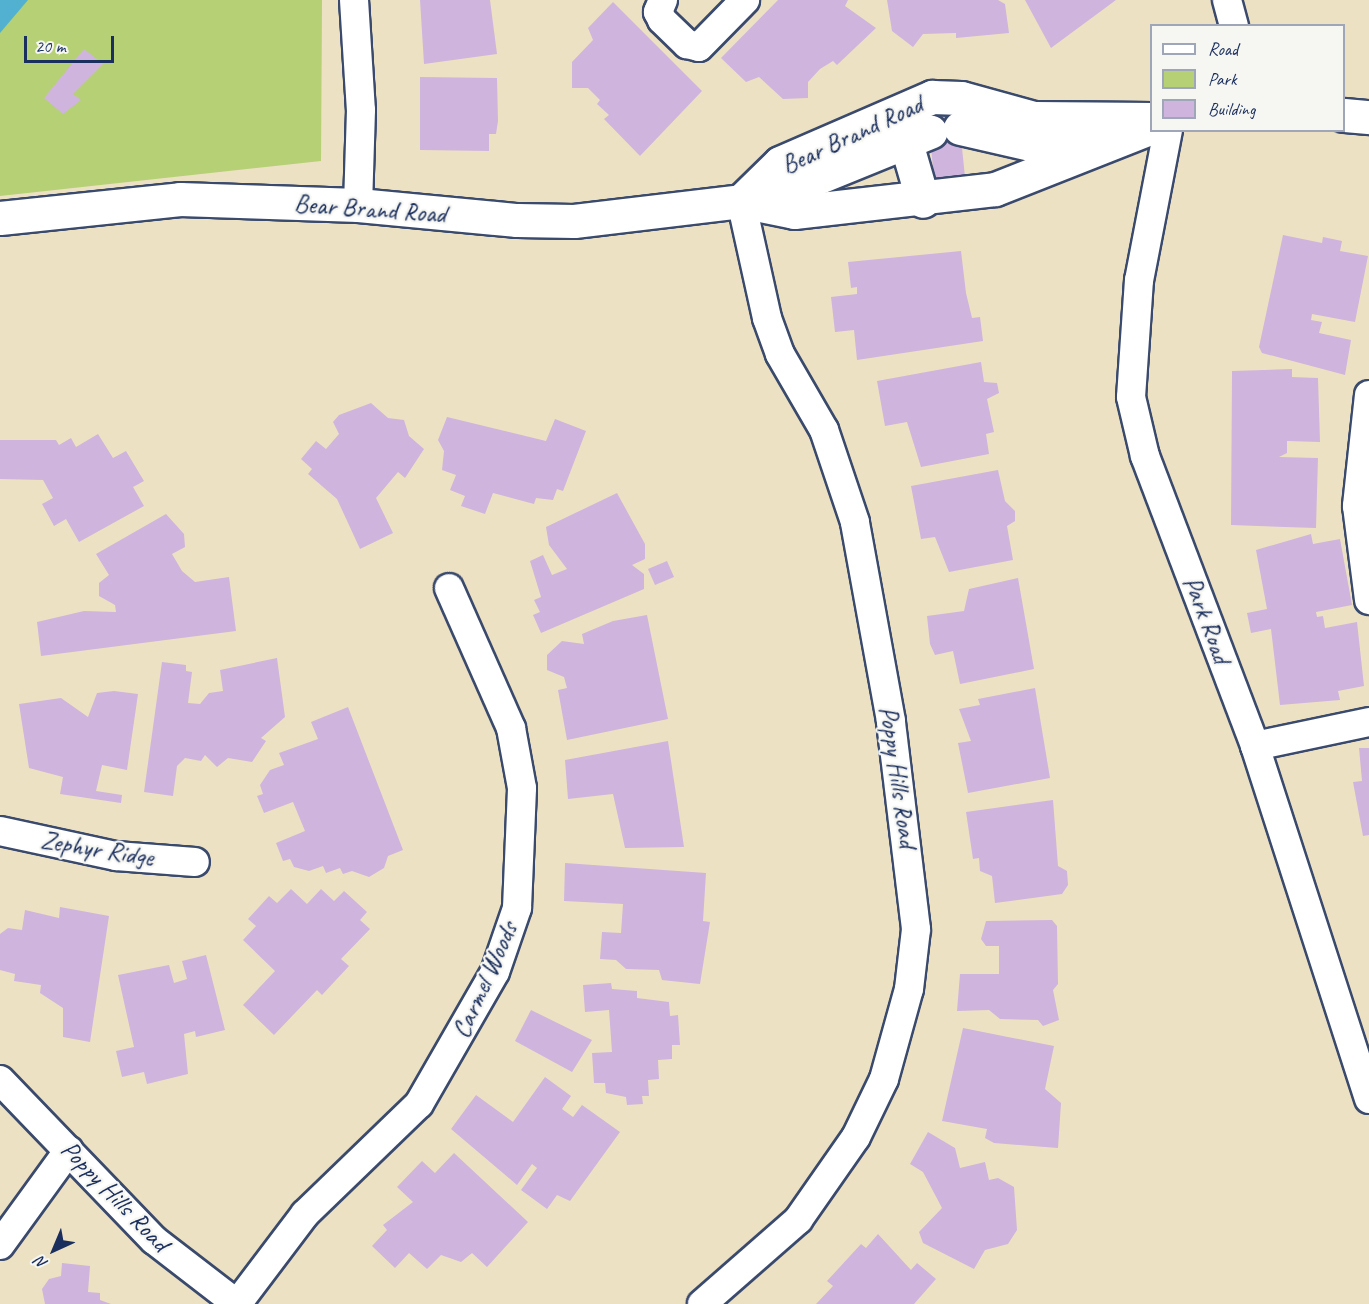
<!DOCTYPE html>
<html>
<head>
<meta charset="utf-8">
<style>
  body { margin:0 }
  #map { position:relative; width:1369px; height:1304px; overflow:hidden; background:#ede1c3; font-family:Caveat,sans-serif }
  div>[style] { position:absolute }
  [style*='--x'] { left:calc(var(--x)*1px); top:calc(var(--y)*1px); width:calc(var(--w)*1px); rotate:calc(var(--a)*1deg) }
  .green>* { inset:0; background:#b5d075 }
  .water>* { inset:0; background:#52b1d1 }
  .building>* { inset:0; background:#cfb4dd }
  .roads { filter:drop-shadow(2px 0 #3a4a6d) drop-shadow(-2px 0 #3a4a6d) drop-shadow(0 2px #3a4a6d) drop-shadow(0 -2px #3a4a6d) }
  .minor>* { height:28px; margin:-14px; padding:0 14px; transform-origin:14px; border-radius:14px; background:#fff }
  .tertiary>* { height:33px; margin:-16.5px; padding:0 16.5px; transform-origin:16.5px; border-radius:16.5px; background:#fff }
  span { translate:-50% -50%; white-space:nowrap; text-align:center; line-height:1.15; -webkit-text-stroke:4.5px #f6f6f2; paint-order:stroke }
  .street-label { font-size:26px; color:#1b2f5e }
  .legend { position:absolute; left:1150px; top:24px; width:195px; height:108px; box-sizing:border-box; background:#f6f6f2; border:2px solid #9ea6b7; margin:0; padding:8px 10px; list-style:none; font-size:18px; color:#1b2f5e }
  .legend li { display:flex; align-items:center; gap:12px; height:30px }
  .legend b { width:30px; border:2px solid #9ea6b7 }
  .north { position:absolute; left:24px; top:1220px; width:60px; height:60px; -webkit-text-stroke:4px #f6f6f2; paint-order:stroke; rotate:224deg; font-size:16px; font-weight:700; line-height:24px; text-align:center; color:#1b2f5e }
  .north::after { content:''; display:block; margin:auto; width:21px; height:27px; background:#1b2f5e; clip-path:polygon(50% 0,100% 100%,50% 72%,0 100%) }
  .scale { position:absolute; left:24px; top:36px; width:90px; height:27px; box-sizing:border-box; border:3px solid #1b2f5e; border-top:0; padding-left:8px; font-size:18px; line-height:21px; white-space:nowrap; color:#1b2f5e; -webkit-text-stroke:4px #f6f6f2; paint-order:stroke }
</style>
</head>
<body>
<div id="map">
  <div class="green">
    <i style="clip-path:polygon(0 0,322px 0,321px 161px,0 196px)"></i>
  </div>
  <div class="water">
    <i style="clip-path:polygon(0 0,28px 0,0 33px)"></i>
  </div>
  <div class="building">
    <i style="clip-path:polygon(420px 0,490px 0,497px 54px,424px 64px)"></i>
    <i style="clip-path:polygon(778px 0,848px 0,845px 6px,876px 28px,837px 65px,833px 61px,820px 69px,808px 82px,808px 98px,783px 99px,759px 77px,746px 82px,721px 58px)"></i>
    <i style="clip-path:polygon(887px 0,998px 0,1005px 4px,1009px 33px,956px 38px,956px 33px,923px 34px,913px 47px,892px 31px)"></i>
    <i style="clip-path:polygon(1025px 0,1116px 0,1051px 48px)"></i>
    <i style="clip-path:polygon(613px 2px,702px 91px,640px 156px,604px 119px,609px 115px,597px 104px,600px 100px,588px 88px,572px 88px,572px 62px,593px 40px,588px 28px)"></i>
    <i style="clip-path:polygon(84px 49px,103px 64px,73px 94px,81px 100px,63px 114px,44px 98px)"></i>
    <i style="clip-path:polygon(420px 77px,497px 78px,498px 121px,496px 134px,489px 134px,489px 151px,420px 150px)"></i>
    <i style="clip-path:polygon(958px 109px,965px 177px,934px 180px,928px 112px)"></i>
    <i style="clip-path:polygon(1283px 235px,1322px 243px,1323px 237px,1342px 241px,1340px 251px,1368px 256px,1355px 322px,1312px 314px,1311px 320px,1322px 322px,1319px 333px,1351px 340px,1345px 375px,1262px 353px,1259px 347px)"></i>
    <i style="clip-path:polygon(961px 251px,966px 293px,972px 318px,980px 317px,983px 341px,857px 360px,854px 330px,835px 332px,831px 297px,857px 294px,857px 287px,851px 288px,848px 262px)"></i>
    <i style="clip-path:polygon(981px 362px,984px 382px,997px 383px,999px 393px,987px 399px,994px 432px,986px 434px,989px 454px,921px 467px,907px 422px,885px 426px,877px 381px)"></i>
    <i style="clip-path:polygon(1292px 369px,1292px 377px,1318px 378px,1320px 442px,1287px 441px,1287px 453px,1279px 457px,1318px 458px,1316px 528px,1231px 525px,1232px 371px)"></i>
    <i style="clip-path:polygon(371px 403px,388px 418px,404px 420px,409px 436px,424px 449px,405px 478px,398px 472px,376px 498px,393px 533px,360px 549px,337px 499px,308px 474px,312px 469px,301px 459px,316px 441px,326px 449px,339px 434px,333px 422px,339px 415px)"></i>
    <i style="clip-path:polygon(447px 417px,546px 441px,555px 419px,586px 431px,563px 491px,557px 489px,553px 500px,536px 498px,534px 504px,493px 493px,485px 514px,461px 506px,465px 496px,450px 490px,456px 475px,442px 470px,444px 451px,438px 440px)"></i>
    <i style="clip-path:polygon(98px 434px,113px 458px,126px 451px,144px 481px,133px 487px,144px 506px,79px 542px,66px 519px,54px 526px,42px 504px,53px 498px,43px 480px,0 479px,0 440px,56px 440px,59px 445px,71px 438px,76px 447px)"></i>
    <i style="clip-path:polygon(998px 470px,1005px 501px,1015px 511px,1015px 521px,1007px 526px,1013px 560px,949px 572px,935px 537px,921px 539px,911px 486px)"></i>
    <i style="clip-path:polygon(617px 493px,645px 544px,645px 559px,632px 565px,644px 574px,644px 589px,541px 633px,533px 615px,540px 612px,534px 600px,541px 597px,530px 561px,543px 555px,552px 575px,567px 569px,549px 545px,546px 527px)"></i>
    <i style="clip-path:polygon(166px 514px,184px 534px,185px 547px,172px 554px,182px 571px,195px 582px,229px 577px,236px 631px,41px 656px,37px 622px,84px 611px,116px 612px,115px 605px,99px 596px,99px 583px,109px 575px,96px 554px)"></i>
    <i style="clip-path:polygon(1311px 534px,1313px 544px,1340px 539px,1352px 605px,1316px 612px,1317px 617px,1323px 616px,1325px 628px,1357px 622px,1364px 686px,1338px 691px,1340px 700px,1280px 705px,1271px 629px,1251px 633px,1247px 613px,1267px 609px,1256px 550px)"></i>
    <i style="clip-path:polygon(667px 561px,674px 577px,655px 585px,648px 569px)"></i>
    <i style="clip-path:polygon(1018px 578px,1034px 669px,960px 684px,953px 651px,935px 655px,930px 644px,927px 616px,964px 611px,969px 589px)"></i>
    <i style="clip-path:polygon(647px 615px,668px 719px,567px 740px,558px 690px,567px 688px,564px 677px,547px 670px,547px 655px,562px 641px,584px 644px,582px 634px,613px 621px)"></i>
    <i style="clip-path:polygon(277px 658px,285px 717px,261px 738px,266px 741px,252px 762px,228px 758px,217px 767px,205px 755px,201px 761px,185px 758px,177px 766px,173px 796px,144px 792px,162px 662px,186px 665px,186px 671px,192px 672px,188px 703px,200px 704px,209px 693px,223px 691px,220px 670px)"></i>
    <i style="clip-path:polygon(1035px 688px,1050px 778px,968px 793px,958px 743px,971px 741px,959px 709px,980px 705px,978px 699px)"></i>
    <i style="clip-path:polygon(114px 691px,138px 694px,127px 770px,102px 765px,96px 791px,122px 795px,121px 803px,60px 794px,63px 777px,29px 768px,19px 704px,61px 698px,88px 717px,97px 693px)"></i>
    <i style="clip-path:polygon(348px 707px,403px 850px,388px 856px,384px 868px,369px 877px,352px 871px,343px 874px,340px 868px,326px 873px,323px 866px,309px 871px,294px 867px,290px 859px,283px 861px,276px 843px,305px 831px,293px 802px,264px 813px,257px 796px,263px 794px,260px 785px,270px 770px,284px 765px,279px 753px,318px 739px,311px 722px)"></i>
    <i style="clip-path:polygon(668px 741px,684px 847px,625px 848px,613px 794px,568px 799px,565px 760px)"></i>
    <i style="clip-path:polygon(1359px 748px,1369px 748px,1369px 835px,1363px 836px,1353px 782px,1362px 781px)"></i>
    <i style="clip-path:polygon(1053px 800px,1058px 866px,1067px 871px,1068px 885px,1062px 894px,995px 903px,992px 876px,980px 871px,979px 858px,973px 859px,966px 812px)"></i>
    <i style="clip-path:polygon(565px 863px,706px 873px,703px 921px,710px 922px,700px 984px,662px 980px,659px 970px,626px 969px,616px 960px,600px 959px,602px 932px,621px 933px,623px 904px,564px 901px)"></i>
    <i style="clip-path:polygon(291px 889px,307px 904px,321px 889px,334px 901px,344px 891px,367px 912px,360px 920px,370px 929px,341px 959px,349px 966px,322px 995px,317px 990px,274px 1035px,243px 1005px,275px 971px,243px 940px,256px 926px,248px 919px,269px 896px,277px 903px)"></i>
    <i style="clip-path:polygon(60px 907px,109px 916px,90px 1042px,63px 1037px,63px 1008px,40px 993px,41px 985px,14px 981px,15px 974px,0 970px,0 934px,8px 928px,22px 930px,25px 910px,59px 918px)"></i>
    <i style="clip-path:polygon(1052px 920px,1057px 926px,1058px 984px,1053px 990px,1059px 1020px,1043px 1026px,1038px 1020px,1000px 1019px,989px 1010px,957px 1011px,960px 974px,999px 974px,999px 946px,986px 946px,981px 939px,986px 921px)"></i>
    <i style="clip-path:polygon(206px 955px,225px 1030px,196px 1037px,195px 1031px,184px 1034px,188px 1074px,147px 1084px,144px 1072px,122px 1077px,116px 1051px,134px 1047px,118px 975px,169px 965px,174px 983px,187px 979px,182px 961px)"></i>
    <i style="clip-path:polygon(611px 983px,612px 989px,637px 991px,637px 998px,669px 1002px,670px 1016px,678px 1015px,680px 1045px,672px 1045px,672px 1059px,658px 1060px,659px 1079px,648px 1080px,649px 1096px,642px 1096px,643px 1104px,627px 1105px,626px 1097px,606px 1093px,605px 1083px,594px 1083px,592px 1053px,612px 1052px,609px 1010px,585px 1012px,583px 985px)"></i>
    <i style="clip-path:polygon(531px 1010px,592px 1040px,572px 1072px,515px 1041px)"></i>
    <i style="clip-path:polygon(963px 1028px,1054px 1046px,1045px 1089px,1061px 1103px,1058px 1148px,994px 1143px,985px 1138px,987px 1129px,942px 1121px)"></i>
    <i style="clip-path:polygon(545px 1077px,571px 1096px,562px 1109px,573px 1117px,582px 1105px,620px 1132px,570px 1201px,557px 1195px,547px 1209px,521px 1190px,537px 1168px,532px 1164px,517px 1185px,451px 1129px,476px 1095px,513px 1122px)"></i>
    <i style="clip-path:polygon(928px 1132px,955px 1148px,960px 1168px,985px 1162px,989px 1180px,998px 1178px,1014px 1187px,1017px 1230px,1008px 1244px,985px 1250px,974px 1269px,923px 1243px,919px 1232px,942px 1208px,923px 1172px,910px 1164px)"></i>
    <i style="clip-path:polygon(454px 1153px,528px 1222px,487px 1267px,472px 1253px,461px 1262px,441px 1255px,427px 1269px,409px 1253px,395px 1268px,372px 1246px,387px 1230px,383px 1225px,413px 1202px,397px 1187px,422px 1161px,435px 1173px)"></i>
    <i style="clip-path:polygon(878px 1234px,911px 1270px,917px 1263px,936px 1279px,914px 1304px,816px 1304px,833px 1286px,827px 1281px,861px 1244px,866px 1248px)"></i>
    <i style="clip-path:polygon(62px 1263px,90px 1266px,88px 1292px,100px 1293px,100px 1300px,111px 1304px,45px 1304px,42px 1289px,49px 1279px,61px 1276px)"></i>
  </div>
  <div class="roads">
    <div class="minor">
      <i style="--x:354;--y:0;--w:110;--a:86.4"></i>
      <i style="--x:361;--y:110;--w:95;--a:91.8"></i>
      <i style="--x:663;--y:0;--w:13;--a:113"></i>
      <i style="--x:658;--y:12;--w:9;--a:63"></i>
      <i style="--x:662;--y:20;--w:35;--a:44"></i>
      <i style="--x:687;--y:44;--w:12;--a:14"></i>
      <i style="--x:699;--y:47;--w:66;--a:-45.6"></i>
      <i style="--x:1227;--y:0;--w:27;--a:75"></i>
      <i style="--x:1168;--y:130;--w:153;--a:100.9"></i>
      <i style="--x:1139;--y:280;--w:117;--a:93.9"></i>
      <i style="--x:1131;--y:397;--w:61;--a:76.7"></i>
      <i style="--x:1145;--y:456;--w:310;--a:69.2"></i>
      <i style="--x:1255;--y:746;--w:371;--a:72.1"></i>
      <i style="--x:1369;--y:395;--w:112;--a:96.2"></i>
      <i style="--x:1357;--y:506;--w:95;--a:82.7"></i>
      <i style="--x:1255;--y:746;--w:116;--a:-11.9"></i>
      <i style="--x:0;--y:831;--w:119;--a:12.2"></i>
      <i style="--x:116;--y:856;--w:79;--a:4.3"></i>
      <i style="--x:0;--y:1080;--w:222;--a:46.1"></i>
      <i style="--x:154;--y:1240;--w:105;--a:37.6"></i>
      <i style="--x:0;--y:1245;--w:117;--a:-54"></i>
      <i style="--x:237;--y:1304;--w:113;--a:-52.9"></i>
      <i style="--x:305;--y:1214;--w:158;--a:-44"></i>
      <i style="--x:419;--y:1104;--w:152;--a:-60.1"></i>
      <i style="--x:495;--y:972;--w:68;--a:-71"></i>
      <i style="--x:517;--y:908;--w:120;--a:-87.6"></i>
      <i style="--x:522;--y:788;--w:61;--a:-100.4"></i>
      <i style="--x:511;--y:728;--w:153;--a:-113.9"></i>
      <i style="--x:702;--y:1304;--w:128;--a:-41.2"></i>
      <i style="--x:798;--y:1220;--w:101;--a:-55.1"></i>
      <i style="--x:856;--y:1137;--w:64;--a:-64.2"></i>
      <i style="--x:884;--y:1079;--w:93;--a:-74.5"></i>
      <i style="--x:909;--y:989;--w:60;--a:-83.3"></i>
      <i style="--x:916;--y:929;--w:209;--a:-96.9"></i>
      <i style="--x:891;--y:721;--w:202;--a:-100.3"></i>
      <i style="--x:855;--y:522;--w:97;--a:-108.6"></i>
      <i style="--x:824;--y:430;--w:88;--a:-120.1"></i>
      <i style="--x:780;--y:354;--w:38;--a:-110"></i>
      <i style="--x:767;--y:318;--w:120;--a:-102.5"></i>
    </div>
    <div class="tertiary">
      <i style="--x:1344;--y:115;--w:25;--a:5"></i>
      <i style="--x:900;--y:122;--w:82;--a:73.8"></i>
      <i style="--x:960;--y:128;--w:76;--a:12.9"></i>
      <i style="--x:1034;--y:145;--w:61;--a:-17.2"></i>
      <i style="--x:748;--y:199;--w:51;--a:-14.9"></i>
      <i style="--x:797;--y:186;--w:144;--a:-22.1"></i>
      <i style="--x:741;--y:201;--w:54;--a:-44.3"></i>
      <i style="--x:780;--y:163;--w:166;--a:-23.5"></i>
      <i style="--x:932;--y:97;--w:29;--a:2"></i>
      <i style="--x:961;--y:98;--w:76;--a:15.3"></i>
      <i style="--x:1034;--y:118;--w:118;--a:0.5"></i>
      <i style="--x:0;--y:218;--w:181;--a:-6"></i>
      <i style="--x:180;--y:199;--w:178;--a:1.9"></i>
      <i style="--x:358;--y:205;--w:160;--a:5.4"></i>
      <i style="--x:517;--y:220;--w:57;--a:1"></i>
      <i style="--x:574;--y:221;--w:168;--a:-6.8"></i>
      <i style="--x:741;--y:201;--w:54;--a:11.7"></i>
      <i style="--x:794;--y:212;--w:202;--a:-6.5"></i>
      <i style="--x:995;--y:189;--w:169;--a:-21.5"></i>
    </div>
  </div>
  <div class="street-label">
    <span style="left:852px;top:135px;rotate:-25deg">Bear Brand Road</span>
    <span style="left:370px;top:209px;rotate:4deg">Bear Brand Road</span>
    <span style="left:1207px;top:620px;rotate:69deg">Park Road</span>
    <span style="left:898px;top:777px;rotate:82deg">Poppy Hills Road</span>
    <span style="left:97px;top:849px;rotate:9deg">Zephyr Ridge</span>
    <span style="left:485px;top:980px;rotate:-66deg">Carmel Woods</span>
    <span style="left:115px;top:1196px;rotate:46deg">Poppy Hills Road</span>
  </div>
  <ul class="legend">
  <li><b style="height:8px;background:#fff"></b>Road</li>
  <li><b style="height:16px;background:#b5d075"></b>Park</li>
  <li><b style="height:16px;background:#cfb4dd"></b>Building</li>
  </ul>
  <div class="north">N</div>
  <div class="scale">20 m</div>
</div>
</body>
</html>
